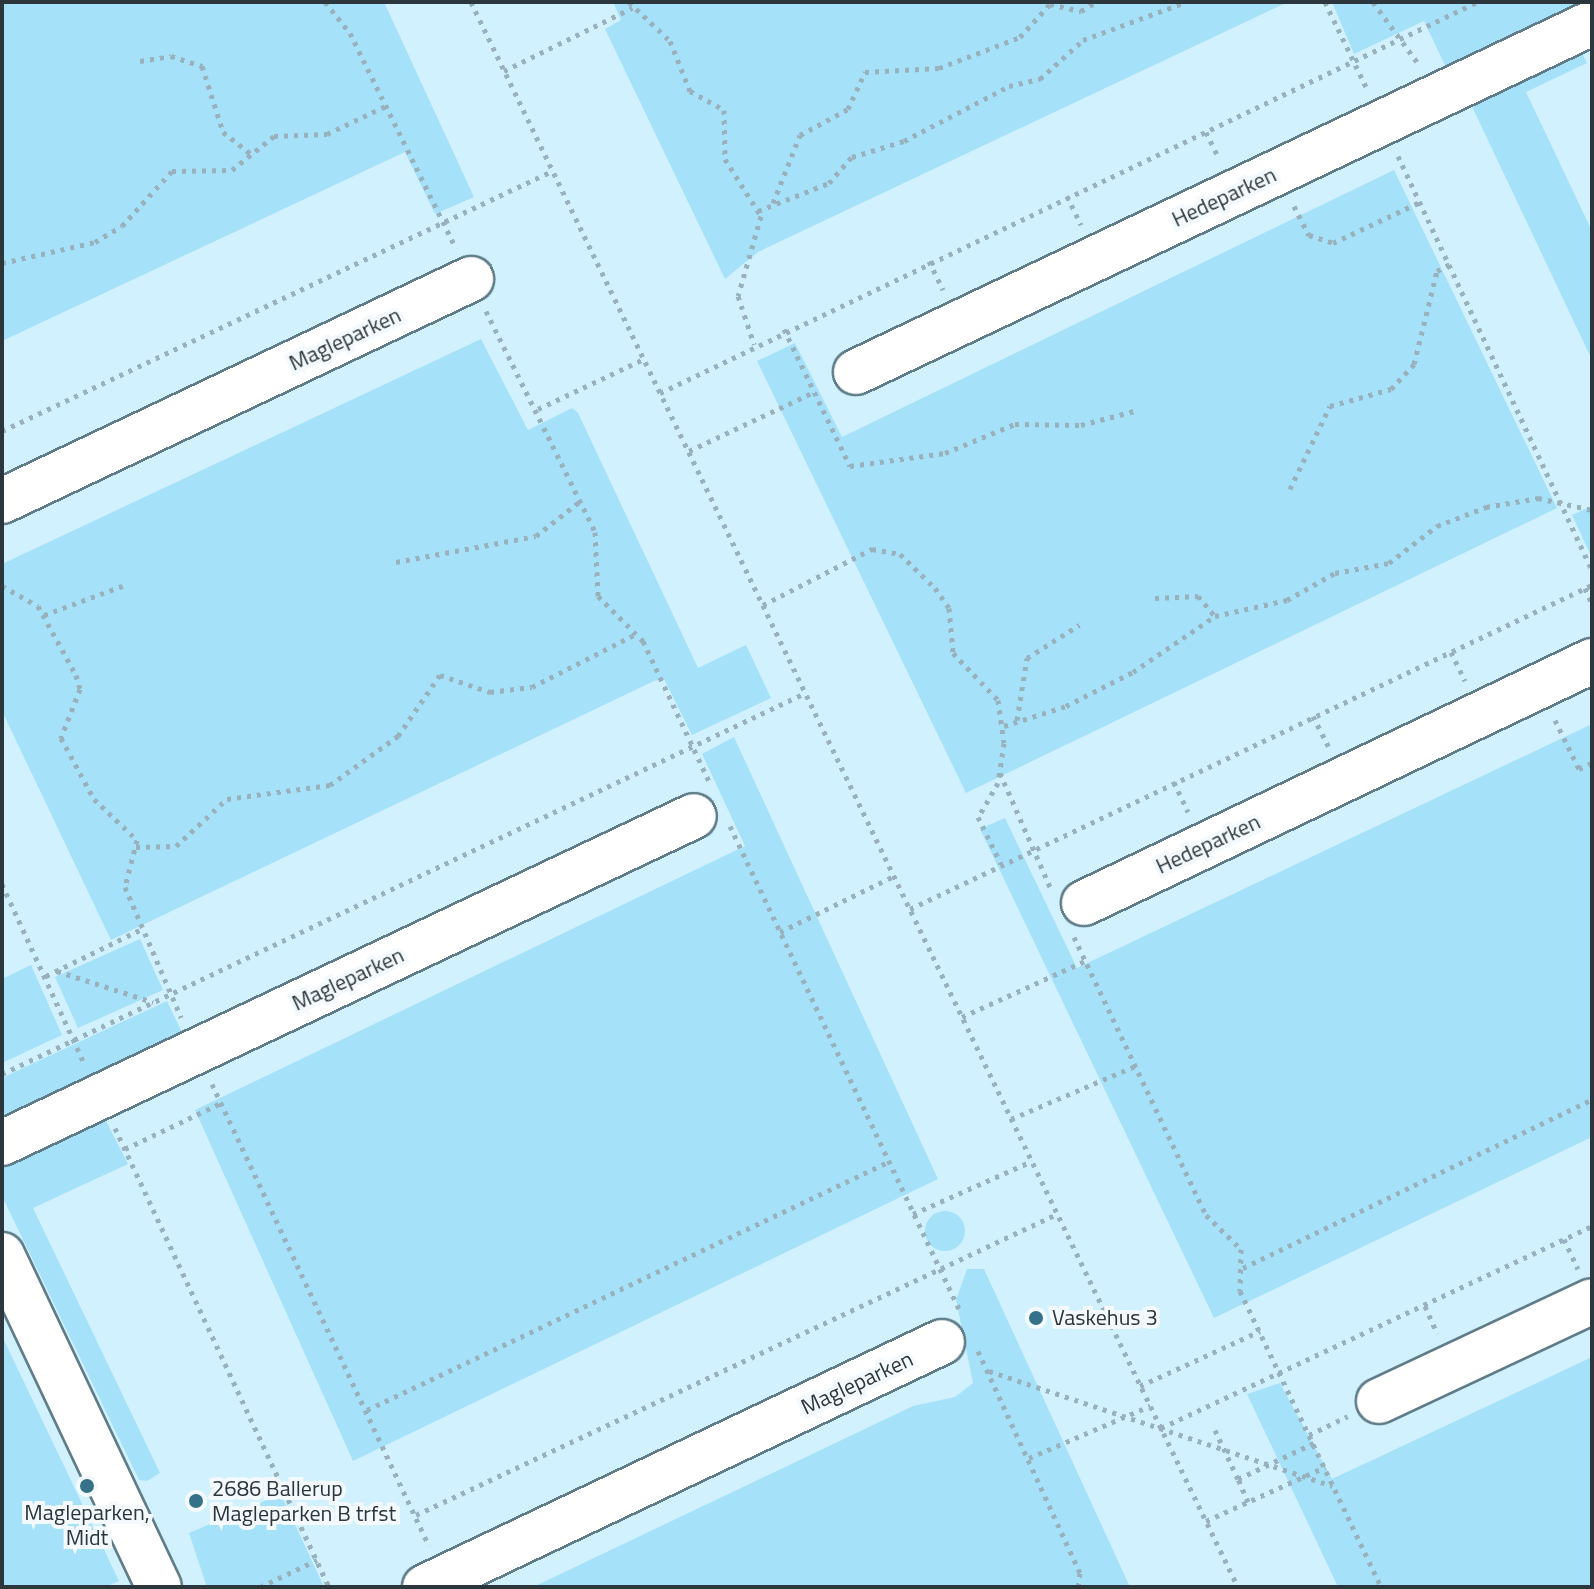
<!DOCTYPE html>
<html>
<head>
<meta charset="utf-8">
<style>
  body { margin:0 }
  #map { position:relative; width:1594px; height:1589px; overflow:hidden; background:#d1f1ff; font-family:"Titillium Web",sans-serif }
  div>[style] { position:absolute }
  [style*='--x'] { left:calc(var(--x)*1px); top:calc(var(--y)*1px); width:calc(var(--w)*1px); rotate:calc(var(--a)*1deg) }
  .green>* { inset:0; background:#a6e1fa }
  .round { border-radius:50% }
  .path>* { height:5px; margin-top:-2.5px; transform-origin:0; background:repeating-linear-gradient(90deg,#98b1bc 0 4px,transparent 0 10px) }
  .roads { filter:drop-shadow(2px 0 #5f7c88) drop-shadow(-2px 0 #5f7c88) drop-shadow(0 2px #5f7c88) drop-shadow(0 -2px #5f7c88) }
  .minor>* { height:44px; margin:-22px; padding:0 22px; transform-origin:22px; border-radius:22px; background:#fff }
  .dots>* { width:22px; height:22px; translate:-50% -50%; box-sizing:border-box; border:4px solid #f3f9fc; border-radius:50% }
  span { translate:-50% -50%; white-space:nowrap; text-align:center; line-height:1.15; -webkit-text-stroke:8px #f3f9fc; paint-order:stroke }
  .street-label { font-size:22px; color:#2b373c }
  .poi-label { font-size:22px; color:#2b373c }
  .left { translate:0 -50%; text-align:left }
  .frame { position:absolute; inset:0; border:4px solid #2b373c; pointer-events:none }
</style>
</head>
<body>
<div id="map">
  <div class="green">
    <i style="clip-path:polygon(2px 2px,384px 2px,474px 197px,435px 214px,405px 152px,2px 341px)"></i>
    <i style="clip-path:polygon(613px 2px,1288px 2px,758px 252px,725px 279px,605px 29px,621px 20px)"></i>
    <i style="clip-path:polygon(1332px 2px,1575px 2px,1580px 13px,1450px 76px,1424px 21px,1354px 54px)"></i>
    <i style="clip-path:polygon(1578px 45px,1587px 63px,1526px 92px,1592px 231px,1592px 360px,1468px 98px)"></i>
    <i style="clip-path:polygon(1394px 170px,1557px 508px,966px 793px,757px 361px,795px 343px,842px 437px)"></i>
    <i style="clip-path:polygon(481px 339px,528px 430px,572px 408px,578px 413px,698px 668px,746px 645px,771px 698px,692px 735px,664px 679px,654px 681px,111px 940px,2px 711px,2px 564px)"></i>
    <i style="clip-path:polygon(1592px 506px,1592px 558px,1572px 515px)"></i>
    <i style="clip-path:polygon(1592px 724px,1592px 1137px,1214px 1318px,980px 829px,1005px 818px,1077px 968px)"></i>
    <i style="clip-path:polygon(734px 737px,938px 1179px,353px 1461px,195px 1110px,745px 846px,702px 754px)"></i>
    <i style="clip-path:polygon(140px 939px,163px 990px,78px 1028px,55px 977px)"></i>
    <i style="clip-path:polygon(31px 965px,62px 1035px,2px 1063px,2px 979px)"></i>
    <i style="clip-path:polygon(167px 1001px,188px 1045px,2px 1133px,2px 1078px)"></i>
    <i style="clip-path:polygon(104px 1117px,128px 1164px,33px 1208px,160px 1473px,147px 1481px,139px 1480px,2px 1196px,2px 1163px)"></i>
    <i class="round" style="left:925px;top:1211px;width:40px;height:40px"></i>
    <i style="clip-path:polygon(967px 1269px,984px 1269px,1130px 1587px,533px 1587px,913px 1406px,955px 1397px,973px 1383px,956px 1300px)"></i>
    <i style="clip-path:polygon(2px 1336px,119px 1581px,106px 1587px,2px 1587px)"></i>
    <i style="clip-path:polygon(1592px 1357px,1592px 1587px,1338px 1587px,1247px 1394px,1280px 1383px,1332px 1479px)"></i>
    <i style="clip-path:polygon(281px 1494px,324px 1587px,207px 1587px,189px 1533px)"></i>
  </div>
  <div class="path">
    <i style="--x:325;--y:2;--w:40;--a:51"></i>
    <i style="--x:350;--y:33;--w:240;--a:63.8"></i>
    <i style="--x:471;--y:2;--w:1761;--a:64.18"></i>
    <i style="--x:629;--y:2;--w:57;--a:43.6"></i>
    <i style="--x:670;--y:41;--w:54;--a:68.2"></i>
    <i style="--x:690;--y:91;--w:39;--a:29"></i>
    <i style="--x:724;--y:110;--w:49;--a:88.8"></i>
    <i style="--x:725;--y:159;--w:67;--a:57.7"></i>
    <i style="--x:761;--y:216;--w:83;--a:106"></i>
    <i style="--x:738;--y:296;--w:51;--a:71.6"></i>
    <i style="--x:1325;--y:2;--w:99;--a:64.2"></i>
    <i style="--x:1373;--y:2;--w:79;--a:53.7"></i>
    <i style="--x:140;--y:61;--w:31;--a:-9"></i>
    <i style="--x:171;--y:56;--w:33;--a:18"></i>
    <i style="--x:202;--y:66;--w:69;--a:72.3"></i>
    <i style="--x:223;--y:132;--w:36;--a:38"></i>
    <i style="--x:504;--y:71;--w:143;--a:-26.2"></i>
    <i style="--x:1206;--y:132;--w:30;--a:64"></i>
    <i style="--x:1398;--y:156;--w:457;--a:64.9"></i>
    <i style="--x:1067;--y:196;--w:32;--a:64"></i>
    <i style="--x:773;--y:203;--w:73;--a:-68.3"></i>
    <i style="--x:800;--y:135;--w:55;--a:-28.4"></i>
    <i style="--x:848;--y:109;--w:41;--a:-65.3"></i>
    <i style="--x:865;--y:72;--w:74;--a:-3.1"></i>
    <i style="--x:939;--y:68;--w:87;--a:-20.9"></i>
    <i style="--x:1020;--y:37;--w:45;--a:-47.7"></i>
    <i style="--x:1050;--y:4;--w:32;--a:13"></i>
    <i style="--x:1081;--y:11;--w:17;--a:-31"></i>
    <i style="--x:1294;--y:206;--w:33;--a:63"></i>
    <i style="--x:1309;--y:235;--w:25;--a:18"></i>
    <i style="--x:1333;--y:243;--w:96;--a:-25.2"></i>
    <i style="--x:758;--y:211;--w:76;--a:-21.5"></i>
    <i style="--x:829;--y:183;--w:35;--a:-49"></i>
    <i style="--x:852;--y:157;--w:54;--a:-17.1"></i>
    <i style="--x:904;--y:141;--w:119;--a:-27.6"></i>
    <i style="--x:1009;--y:86;--w:32;--a:-13"></i>
    <i style="--x:1040;--y:79;--w:58;--a:-42.2"></i>
    <i style="--x:1083;--y:40;--w:110;--a:-20.3"></i>
    <i style="--x:929;--y:261;--w:32;--a:64"></i>
    <i style="--x:2;--y:263;--w:95;--a:-12.7"></i>
    <i style="--x:95;--y:242;--w:31;--a:-31"></i>
    <i style="--x:122;--y:226;--w:74;--a:-47.7"></i>
    <i style="--x:172;--y:171;--w:60;--a:-1"></i>
    <i style="--x:232;--y:170;--w:54;--a:-39"></i>
    <i style="--x:274;--y:136;--w:53;--a:-2.2"></i>
    <i style="--x:327;--y:134;--w:68;--a:-25.4"></i>
    <i style="--x:486;--y:311;--w:246;--a:63.7"></i>
    <i style="--x:595;--y:532;--w:64;--a:87.3"></i>
    <i style="--x:598;--y:596;--w:64;--a:45"></i>
    <i style="--x:643;--y:641;--w:155;--a:64.8"></i>
    <i style="--x:784;--y:329;--w:152;--a:64.3"></i>
    <i style="--x:850;--y:466;--w:96;--a:-7.8"></i>
    <i style="--x:945;--y:453;--w:76;--a:-22.5"></i>
    <i style="--x:1015;--y:424;--w:66;--a:0.9"></i>
    <i style="--x:1081;--y:425;--w:59;--a:-14.7"></i>
    <i style="--x:660;--y:393;--w:906;--a:-25.57"></i>
    <i style="--x:538;--y:409;--w:117;--a:-25.3"></i>
    <i style="--x:2;--y:431;--w:608;--a:-25.3"></i>
    <i style="--x:689;--y:451;--w:140;--a:-25.3"></i>
    <i style="--x:1290;--y:489;--w:92;--a:-64.3"></i>
    <i style="--x:1330;--y:406;--w:63;--a:-15.6"></i>
    <i style="--x:1391;--y:389;--w:34;--a:-47"></i>
    <i style="--x:1414;--y:364;--w:96;--a:-76.1"></i>
    <i style="--x:1437;--y:271;--w:15;--a:-28"></i>
    <i style="--x:396;--y:562;--w:142;--a:-10.5"></i>
    <i style="--x:536;--y:536;--w:55;--a:-38.3"></i>
    <i style="--x:2;--y:586;--w:41;--a:29.1"></i>
    <i style="--x:38;--y:606;--w:79;--a:61.2"></i>
    <i style="--x:76;--y:675;--w:15;--a:74"></i>
    <i style="--x:80;--y:689;--w:53;--a:111.2"></i>
    <i style="--x:61;--y:738;--w:69;--a:61.6"></i>
    <i style="--x:94;--y:799;--w:59;--a:43.6"></i>
    <i style="--x:137;--y:840;--w:49;--a:104.3"></i>
    <i style="--x:125;--y:887;--w:142;--a:66.7"></i>
    <i style="--x:1585;--y:588;--w:17;--a:66"></i>
    <i style="--x:1155;--y:598;--w:43;--a:-2.7"></i>
    <i style="--x:1198;--y:596;--w:26;--a:50"></i>
    <i style="--x:763;--y:605;--w:123;--a:-27.2"></i>
    <i style="--x:872;--y:549;--w:28;--a:10"></i>
    <i style="--x:900;--y:554;--w:49;--a:44.2"></i>
    <i style="--x:935;--y:588;--w:24;--a:55"></i>
    <i style="--x:949;--y:608;--w:45;--a:84.9"></i>
    <i style="--x:953;--y:653;--w:65;--a:46.2"></i>
    <i style="--x:998;--y:700;--w:43;--a:82.1"></i>
    <i style="--x:1004;--y:743;--w:40;--a:98.5"></i>
    <i style="--x:998;--y:783;--w:39;--a:120"></i>
    <i style="--x:978;--y:817;--w:52;--a:63.9"></i>
    <i style="--x:44;--y:615;--w:86;--a:-20.3"></i>
    <i style="--x:1451;--y:652;--w:32;--a:64"></i>
    <i style="--x:1313;--y:716;--w:34;--a:63"></i>
    <i style="--x:1017;--y:720;--w:63;--a:-80.8"></i>
    <i style="--x:1027;--y:658;--w:62;--a:-32.4"></i>
    <i style="--x:1555;--y:720;--w:55;--a:63.9"></i>
    <i style="--x:1579;--y:769;--w:14;--a:-25"></i>
    <i style="--x:1004;--y:726;--w:65;--a:-17.9"></i>
    <i style="--x:1066;--y:706;--w:75;--a:-26.9"></i>
    <i style="--x:1133;--y:672;--w:99;--a:-34.3"></i>
    <i style="--x:1215;--y:616;--w:74;--a:-12.5"></i>
    <i style="--x:1287;--y:600;--w:55;--a:-29.4"></i>
    <i style="--x:1335;--y:573;--w:55;--a:-10.5"></i>
    <i style="--x:1389;--y:563;--w:61;--a:-37.6"></i>
    <i style="--x:1437;--y:526;--w:53;--a:-21.2"></i>
    <i style="--x:1486;--y:507;--w:53;--a:-9.8"></i>
    <i style="--x:1538;--y:498;--w:55;--a:12.5"></i>
    <i style="--x:1000;--y:773;--w:127;--a:66.3"></i>
    <i style="--x:1174;--y:782;--w:33;--a:65"></i>
    <i style="--x:730;--y:826;--w:535;--a:64.63"></i>
    <i style="--x:136;--y:847;--w:40;--a:-1.4"></i>
    <i style="--x:176;--y:846;--w:69;--a:-42.7"></i>
    <i style="--x:227;--y:799;--w:104;--a:-7.7"></i>
    <i style="--x:330;--y:785;--w:84;--a:-35.8"></i>
    <i style="--x:398;--y:736;--w:74;--a:-55.5"></i>
    <i style="--x:440;--y:675;--w:53;--a:18.8"></i>
    <i style="--x:490;--y:692;--w:42;--a:-6.8"></i>
    <i style="--x:532;--y:687;--w:117;--a:-27"></i>
    <i style="--x:2;--y:884;--w:199;--a:65.4"></i>
    <i style="--x:910;--y:909;--w:755;--a:-25.41"></i>
    <i style="--x:780;--y:932;--w:127;--a:-26.2"></i>
    <i style="--x:1074;--y:937;--w:308;--a:64.6"></i>
    <i style="--x:1206;--y:1215;--w:49;--a:44.2"></i>
    <i style="--x:1241;--y:1249;--w:42;--a:91.4"></i>
    <i style="--x:1240;--y:1291;--w:328;--a:64.5"></i>
    <i style="--x:57;--y:971;--w:101;--a:17.9"></i>
    <i style="--x:46;--y:976;--w:105;--a:-26.1"></i>
    <i style="--x:962;--y:1017;--w:135;--a:-24.5"></i>
    <i style="--x:2;--y:1074;--w:889;--a:-25.38"></i>
    <i style="--x:212;--y:1084;--w:510;--a:64.84"></i>
    <i style="--x:1011;--y:1119;--w:135;--a:-23.1"></i>
    <i style="--x:115;--y:1128;--w:506;--a:65"></i>
    <i style="--x:125;--y:1149;--w:106;--a:-25.6"></i>
    <i style="--x:913;--y:1214;--w:130;--a:-24"></i>
    <i style="--x:1564;--y:1239;--w:33;--a:65"></i>
    <i style="--x:1243;--y:1268;--w:388;--a:-25.8"></i>
    <i style="--x:1425;--y:1306;--w:30;--a:66"></i>
    <i style="--x:978;--y:1351;--w:244;--a:65.3"></i>
    <i style="--x:1080;--y:1573;--w:14;--a:98"></i>
    <i style="--x:989;--y:1371;--w:362;--a:18.5"></i>
    <i style="--x:1140;--y:1386;--w:132;--a:-24.6"></i>
    <i style="--x:367;--y:1410;--w:577;--a:-25.45"></i>
    <i style="--x:1161;--y:1428;--w:476;--a:-25.1"></i>
    <i style="--x:1215;--y:1430;--w:54;--a:64.9"></i>
    <i style="--x:1309;--y:1435;--w:43;--a:-26"></i>
    <i style="--x:1029;--y:1458;--w:132;--a:-23.3"></i>
    <i style="--x:1248;--y:1502;--w:25;--a:-113"></i>
    <i style="--x:1238;--y:1479;--w:84;--a:-25.3"></i>
    <i style="--x:416;--y:1515;--w:708;--a:-25.15"></i>
    <i style="--x:1206;--y:1521;--w:131;--a:-24.4"></i>
    <i style="--x:260;--y:1587;--w:63;--a:-25.3"></i>
  </div>
  <div class="roads">
    <div class="minor">
      <i style="--x:856;--y:372;--w:815;--a:-25.37"></i>
      <i style="--x:2;--y:501;--w:519;--a:-25.33"></i>
      <i style="--x:1084;--y:903;--w:563;--a:-25.47"></i>
      <i style="--x:2;--y:1143;--w:765;--a:-25.29"></i>
      <i style="--x:2;--y:1255;--w:367;--a:64.7"></i>
      <i style="--x:1379;--y:1401;--w:235;--a:-25.1"></i>
      <i style="--x:425;--y:1587;--w:572;--a:-25.36"></i>
    </div>
  </div>
  <div class="dots">
    <i style="left:1036px;top:1318px;background:#357188"></i>
    <i style="left:87px;top:1486px;background:#357188"></i>
    <i style="left:196px;top:1501px;background:#357188"></i>
  </div>
  <div class="street-label">
    <span style="left:1224px;top:197px;rotate:-25deg">Hedeparken</span>
    <span style="left:345px;top:339px;rotate:-25deg">Magleparken</span>
    <span style="left:1208px;top:844px;rotate:-25deg">Hedeparken</span>
    <span style="left:348px;top:979px;rotate:-25deg">Magleparken</span>
    <span style="left:857px;top:1383px;rotate:-25deg">Magleparken</span>
  </div>
  <div class="poi-label">
    <span class="left" style="left:1052px;top:1318px">Vaskehus 3</span>
    <span class="left" style="left:212px;top:1501px">2686 Ballerup<br>Magleparken B trfst</span>
    <span style="left:87px;top:1525px">Magleparken,<br>Midt</span>
  </div>
  <div class="frame"></div>
</div>
</body>
</html>
